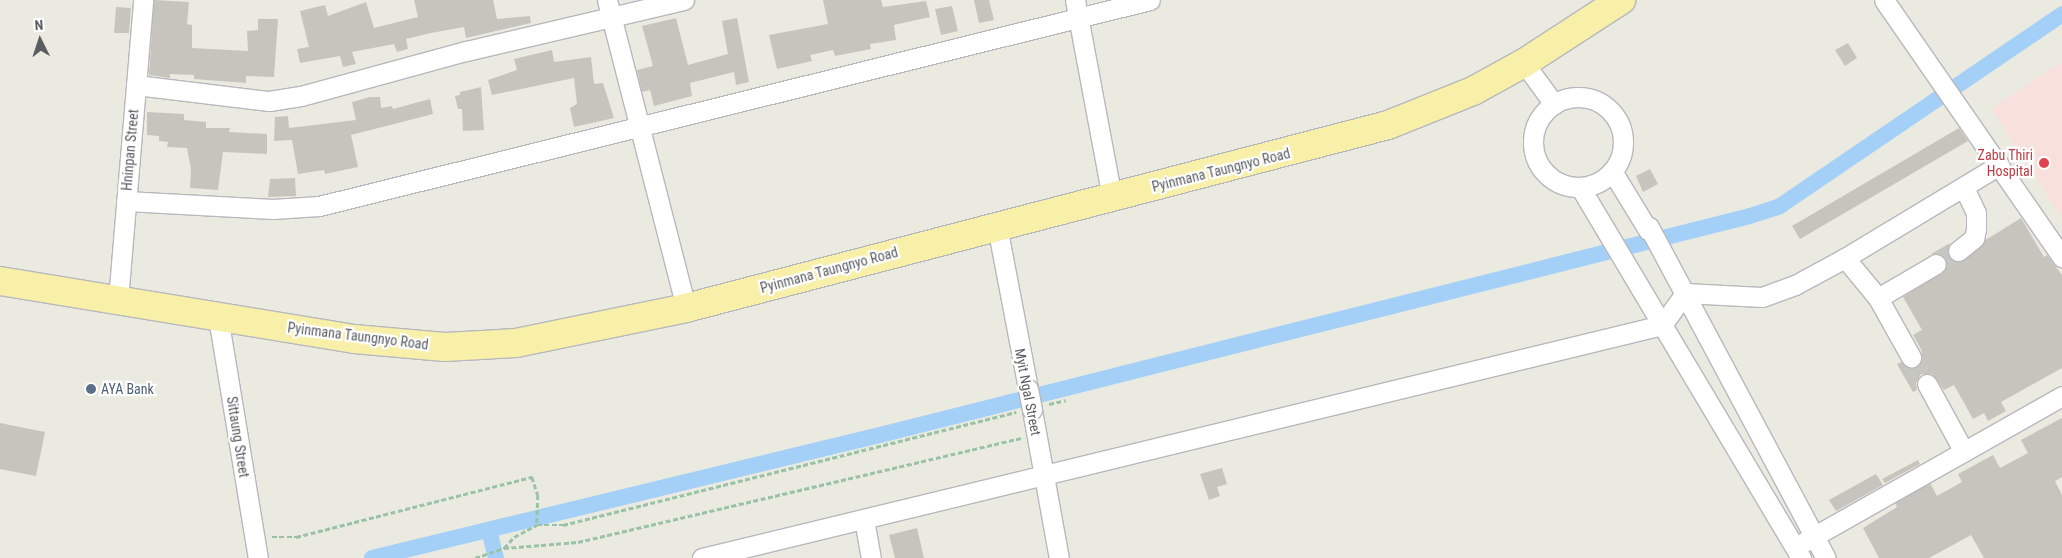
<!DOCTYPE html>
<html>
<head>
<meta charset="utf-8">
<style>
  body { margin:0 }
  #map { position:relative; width:2062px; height:558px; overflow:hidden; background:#ebeae1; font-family:"Roboto Condensed",sans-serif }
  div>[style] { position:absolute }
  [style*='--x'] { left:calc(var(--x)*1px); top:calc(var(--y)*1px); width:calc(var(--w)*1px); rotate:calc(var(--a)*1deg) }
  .medical>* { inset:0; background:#f8e1dd }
  .canal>* { height:16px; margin:-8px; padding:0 8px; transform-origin:8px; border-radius:8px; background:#a4d0f8 }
  .building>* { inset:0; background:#c7c4be }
  .street-tunnel>* { height:19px; margin-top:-9.5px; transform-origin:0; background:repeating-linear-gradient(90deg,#c7c7c1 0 19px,transparent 0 28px) }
  .path>* { height:2.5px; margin-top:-1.25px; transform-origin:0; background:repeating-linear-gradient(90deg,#99c2a6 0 5px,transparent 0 7.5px) }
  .roads { filter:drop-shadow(1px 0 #b7b8bd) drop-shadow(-1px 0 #b7b8bd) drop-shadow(0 1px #b7b8bd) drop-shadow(0 -1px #b7b8bd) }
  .street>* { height:19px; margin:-9.5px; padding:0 9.5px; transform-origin:9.5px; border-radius:9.5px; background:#fff }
  .street>.ring { margin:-9.5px; padding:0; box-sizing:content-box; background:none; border:19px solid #fff; border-radius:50% }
  .primary>* { height:28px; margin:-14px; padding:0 14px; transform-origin:14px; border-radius:14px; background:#f8efa9 }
  .bridges { filter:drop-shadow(1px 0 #b7b8bd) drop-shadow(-1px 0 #b7b8bd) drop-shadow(0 1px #b7b8bd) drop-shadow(0 -1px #b7b8bd) }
  .street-bridge>* { height:19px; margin:-9.5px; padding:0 9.5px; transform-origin:9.5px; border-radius:9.5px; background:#fff }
  .dots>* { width:14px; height:14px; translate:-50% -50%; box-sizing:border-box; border:2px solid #fff; border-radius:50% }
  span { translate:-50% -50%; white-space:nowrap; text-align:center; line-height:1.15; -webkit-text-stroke:4.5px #fff; paint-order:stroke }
  .street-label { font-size:14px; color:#5a5d61 }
  .health-label { font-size:14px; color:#be3a42 }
  .right { translate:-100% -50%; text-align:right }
  .service-label { font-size:14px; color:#4e5e75 }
  .left { translate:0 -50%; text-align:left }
  .north { position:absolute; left:15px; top:15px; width:50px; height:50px; -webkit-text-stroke:4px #fff; paint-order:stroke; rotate:356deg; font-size:14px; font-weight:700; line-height:20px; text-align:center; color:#5a5d61 }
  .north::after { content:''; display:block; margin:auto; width:18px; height:22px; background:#5a5d61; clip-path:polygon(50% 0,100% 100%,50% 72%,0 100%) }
</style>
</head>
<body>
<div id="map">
  <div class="medical">
    <i style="clip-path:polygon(2062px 62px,2062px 218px,1991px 109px)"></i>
  </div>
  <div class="canal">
    <i style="--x:489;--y:530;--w:29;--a:76"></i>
    <i style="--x:372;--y:558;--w:531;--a:-13.62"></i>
    <i style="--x:888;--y:433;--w:889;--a:-14.13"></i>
    <i style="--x:1750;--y:216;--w:32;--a:-18"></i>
    <i style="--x:1780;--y:206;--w:341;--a:-34.2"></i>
  </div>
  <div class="building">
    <i style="clip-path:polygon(154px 0,189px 2px,187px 24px,192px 25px,192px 48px,248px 51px,247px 31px,258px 30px,258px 19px,278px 19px,274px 77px,246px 76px,246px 83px,194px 79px,194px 75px,170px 74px,170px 78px,149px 75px)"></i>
    <i style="clip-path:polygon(414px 0,493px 0,497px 19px,530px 16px,531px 23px,466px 38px,464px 27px,431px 33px,406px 39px,408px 49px,397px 52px,394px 44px,352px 52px,356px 64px,343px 67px,340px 56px,300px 63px,297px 49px,309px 47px,300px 11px,325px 5px,328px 16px,366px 2px,374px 28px,418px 17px)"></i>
    <i style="clip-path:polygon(823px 0,881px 0,883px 7px,926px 1px,930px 17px,894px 25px,896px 40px,870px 44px,871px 49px,835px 56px,833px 50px,810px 55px,812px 61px,777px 69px,769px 35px,828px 24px)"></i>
    <i style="clip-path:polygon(974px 0,989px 0,994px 20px,979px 23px)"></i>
    <i style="clip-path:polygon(952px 6px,958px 31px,941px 35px,935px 9px)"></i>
    <i style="clip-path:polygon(116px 7px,131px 8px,129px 33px,114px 33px)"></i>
    <i style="clip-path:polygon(676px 18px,688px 65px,728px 54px,722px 21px,737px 18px,749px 82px,736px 85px,734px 72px,690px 83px,692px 96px,654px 106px,650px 90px,642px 92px,637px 70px,653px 66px,642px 26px)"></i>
    <i style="clip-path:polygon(1848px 43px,1857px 58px,1845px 66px,1835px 50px)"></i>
    <i style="clip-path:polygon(552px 50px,554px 62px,591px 57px,594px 84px,603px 83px,614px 118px,574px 127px,570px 108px,577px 104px,574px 78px,492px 95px,488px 80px,517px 70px,514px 59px)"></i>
    <i style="clip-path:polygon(481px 87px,484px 130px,463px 131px,462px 109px,458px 109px,455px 96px,460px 95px,460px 92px)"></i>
    <i style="clip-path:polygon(370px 97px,380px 97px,381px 108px,392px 106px,393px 109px,430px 99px,433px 114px,351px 135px,358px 167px,325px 174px,324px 170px,298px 174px,292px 140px,274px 141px,275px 117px,288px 116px,289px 128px,356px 120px,352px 102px)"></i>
    <i style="clip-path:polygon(147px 112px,184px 114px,184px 120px,206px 122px,206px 128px,230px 128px,229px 132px,267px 134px,267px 154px,223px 152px,218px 190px,190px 188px,191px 169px,187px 148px,167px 147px,168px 142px,159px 141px,159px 136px,147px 135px)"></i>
    <i style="clip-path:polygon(1959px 128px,1968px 141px,1800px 239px,1792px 226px)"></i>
    <i style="clip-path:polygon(1650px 169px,1658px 184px,1643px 192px,1636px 176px)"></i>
    <i style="clip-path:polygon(295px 178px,296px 196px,268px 197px,270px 179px)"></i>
    <i style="clip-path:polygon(2021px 218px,2044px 257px,2047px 255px,2062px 275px,2062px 368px,2001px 402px,2006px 411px,1988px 421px,1984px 413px,1973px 419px,1954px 385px,1944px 390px,1932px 374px,1921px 374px,1916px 383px,1917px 390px,1913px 392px,1897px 364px,1901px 362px,1911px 368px,1920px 363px,1922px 351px,1913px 335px,1922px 330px,1903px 297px,1945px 270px,1945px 258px,1941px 254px,1931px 254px,1950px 243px,1947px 252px,1949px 258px,1960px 262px,1984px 241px)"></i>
    <i style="clip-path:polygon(2062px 418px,2062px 477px,2055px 481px,2062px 495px,2062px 558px,1984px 558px,1971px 535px,1929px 558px,1879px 558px,1863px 528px,1897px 507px,1895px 503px,1930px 483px,1937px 496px,1962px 482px,1958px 474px,1993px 455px,2000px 468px,2028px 453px,2021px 440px)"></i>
    <i style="clip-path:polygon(0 423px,45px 432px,36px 476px,0 469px)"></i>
    <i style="clip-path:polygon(1918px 460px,1920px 464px,1885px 483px,1882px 479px)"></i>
    <i style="clip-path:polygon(1222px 468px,1227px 484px,1217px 487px,1220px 496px,1209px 500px,1200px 474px)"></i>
    <i style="clip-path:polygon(1876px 474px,1883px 485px,1836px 511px,1829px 500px)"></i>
    <i style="clip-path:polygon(917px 528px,924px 558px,895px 558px,889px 535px)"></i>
  </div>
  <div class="street-tunnel">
    <i style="--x:1936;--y:264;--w:26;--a:-31"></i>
    <i style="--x:1911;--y:357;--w:31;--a:59"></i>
  </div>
  <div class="path">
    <i style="--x:1049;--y:404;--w:17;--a:-13"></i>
    <i style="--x:272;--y:537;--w:24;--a:0"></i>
    <i style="--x:296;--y:537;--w:244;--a:-14.3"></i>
    <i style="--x:532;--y:477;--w:19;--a:72"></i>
    <i style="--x:538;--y:495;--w:30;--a:92"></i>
    <i style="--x:504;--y:548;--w:15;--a:-48"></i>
    <i style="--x:514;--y:537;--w:26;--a:-28"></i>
    <i style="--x:537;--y:525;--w:26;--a:0"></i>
    <i style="--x:563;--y:525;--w:467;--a:-14"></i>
    <i style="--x:475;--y:558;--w:31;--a:-19"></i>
    <i style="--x:504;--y:548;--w:74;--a:-4.6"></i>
    <i style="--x:578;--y:542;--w:456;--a:-13.2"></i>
  </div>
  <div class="roads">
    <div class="street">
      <i style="--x:607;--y:0;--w:318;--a:75.6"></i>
      <i style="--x:1075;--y:0;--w:201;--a:79.4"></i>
      <i style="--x:1884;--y:0;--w:313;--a:55.3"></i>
      <i style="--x:1524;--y:63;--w:51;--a:53.8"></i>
      <i style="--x:136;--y:85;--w:134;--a:6.9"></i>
      <i style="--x:269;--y:101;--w:32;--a:-9"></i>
      <i style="--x:301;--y:96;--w:171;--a:-15.3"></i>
      <i style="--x:466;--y:51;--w:224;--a:-13.2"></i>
      <i class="ring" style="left:1533px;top:97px;width:71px;height:71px"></i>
      <i style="--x:1612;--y:171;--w:69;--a:58.6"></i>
      <i style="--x:1648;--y:230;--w:3;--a:-72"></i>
      <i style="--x:1580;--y:187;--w:432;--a:59.2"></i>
      <i style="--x:126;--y:201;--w:147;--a:3.1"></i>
      <i style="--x:273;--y:209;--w:46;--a:-3.7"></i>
      <i style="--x:319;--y:206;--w:856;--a:-13.92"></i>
      <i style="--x:997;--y:226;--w:166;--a:79.2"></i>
      <i style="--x:1649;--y:227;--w:375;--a:61.9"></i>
      <i style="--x:1958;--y:251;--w:21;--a:-39"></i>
      <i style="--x:1974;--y:238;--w:9;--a:-77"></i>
      <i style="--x:1976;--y:229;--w:16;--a:-90"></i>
      <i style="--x:1976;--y:213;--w:29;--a:-115"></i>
      <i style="--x:1845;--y:258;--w:52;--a:50.5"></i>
      <i style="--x:1878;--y:298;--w:67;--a:-30.4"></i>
      <i style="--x:1878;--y:298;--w:68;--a:60.8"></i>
      <i style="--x:118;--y:300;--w:301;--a:-85.2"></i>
      <i style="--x:218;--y:317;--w:244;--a:80.6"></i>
      <i style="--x:1927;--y:384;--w:77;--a:61.4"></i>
      <i style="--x:1032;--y:410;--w:150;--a:79.7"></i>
      <i style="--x:864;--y:519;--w:40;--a:80"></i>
      <i style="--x:1804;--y:542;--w:296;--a:-29.5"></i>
      <i style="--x:702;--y:558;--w:988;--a:-13.64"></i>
      <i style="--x:1662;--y:325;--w:39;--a:-54"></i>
      <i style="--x:1685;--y:293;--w:77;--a:3"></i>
      <i style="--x:1762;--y:297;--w:35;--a:-20"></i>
      <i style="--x:1795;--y:285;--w:57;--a:-28.4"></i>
      <i style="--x:1845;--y:258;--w:180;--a:-31.1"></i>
    </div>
    <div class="primary">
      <i style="--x:0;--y:281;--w:359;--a:9.3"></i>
      <i style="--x:354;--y:339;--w:91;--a:5"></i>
      <i style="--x:445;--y:347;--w:71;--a:-3.2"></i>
      <i style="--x:516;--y:343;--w:174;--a:-11.6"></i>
      <i style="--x:686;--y:308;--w:725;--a:-14.61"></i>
      <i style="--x:1388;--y:125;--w:92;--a:-21.8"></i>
      <i style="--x:1473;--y:91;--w:58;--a:-28.8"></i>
      <i style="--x:1524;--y:63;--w:116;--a:-33"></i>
    </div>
  </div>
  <div class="bridges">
    <div class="street-bridge">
      <i style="--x:1028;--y:389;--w:21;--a:79"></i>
    </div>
  </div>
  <div class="dots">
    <i style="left:2044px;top:163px;background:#e0444e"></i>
    <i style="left:91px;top:389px;background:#5c6f8a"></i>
  </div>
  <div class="street-label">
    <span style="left:130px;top:150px;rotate:-85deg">Hninpan Street</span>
    <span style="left:1221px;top:170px;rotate:-14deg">Pyinmana Taungnyo Road</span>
    <span style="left:829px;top:270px;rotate:-15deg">Pyinmana Taungnyo Road</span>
    <span style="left:358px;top:336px;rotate:7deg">Pyinmana Taungnyo Road</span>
    <span style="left:1028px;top:392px;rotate:79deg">Myit Ngal Street</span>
    <span style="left:238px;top:437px;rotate:81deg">Sittaung Street</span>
  </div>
  <div class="health-label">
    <span class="right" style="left:2033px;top:163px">Zabu Thiri<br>Hospital</span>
  </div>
  <div class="service-label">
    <span class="left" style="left:101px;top:389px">AYA Bank</span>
  </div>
  <div class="north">N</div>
</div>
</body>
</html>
